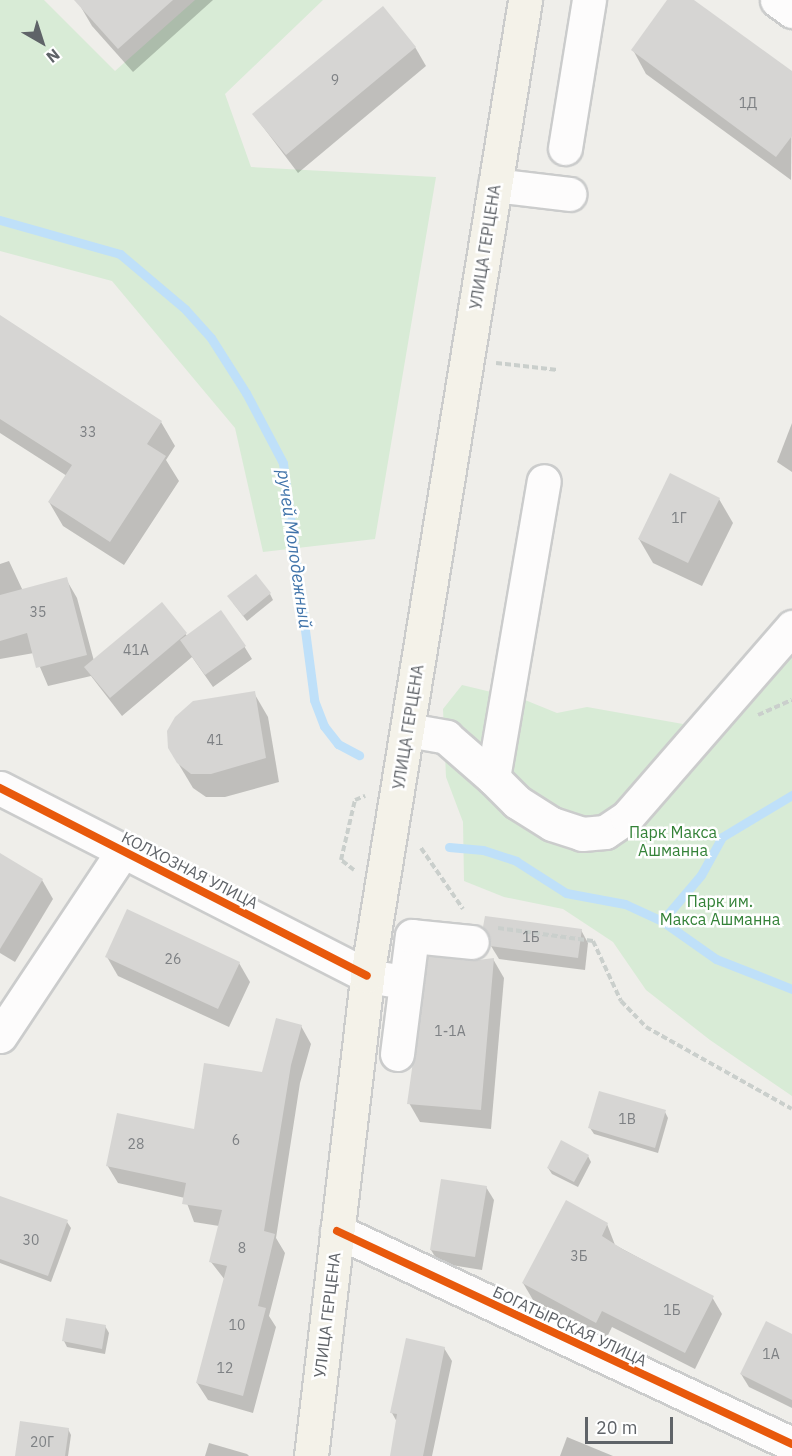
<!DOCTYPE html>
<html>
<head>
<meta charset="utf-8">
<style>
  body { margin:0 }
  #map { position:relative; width:792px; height:1456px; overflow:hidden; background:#efeeea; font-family:"IBM Plex Sans",sans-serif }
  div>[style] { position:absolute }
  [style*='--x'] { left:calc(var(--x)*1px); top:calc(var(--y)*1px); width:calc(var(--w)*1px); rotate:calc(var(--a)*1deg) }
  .green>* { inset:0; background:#d8ebd6 }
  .shadow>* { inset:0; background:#0003 }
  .stream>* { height:9px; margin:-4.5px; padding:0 4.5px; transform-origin:4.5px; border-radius:4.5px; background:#bfe0f9 }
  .building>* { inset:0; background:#d6d5d3 }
  .path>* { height:4px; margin-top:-2px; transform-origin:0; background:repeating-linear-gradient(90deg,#cacfcc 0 6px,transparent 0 9px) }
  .roads { filter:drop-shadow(2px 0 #cbcccc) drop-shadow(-2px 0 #cbcccc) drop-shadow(0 2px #cbcccc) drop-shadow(0 -2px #cbcccc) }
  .minor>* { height:33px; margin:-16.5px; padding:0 16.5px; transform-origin:16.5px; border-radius:16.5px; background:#fdfcfc }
  .major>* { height:33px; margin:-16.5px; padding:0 16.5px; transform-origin:16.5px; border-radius:16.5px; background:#f4f2e9 }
  .cycleway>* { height:8px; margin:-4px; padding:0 4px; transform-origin:4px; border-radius:4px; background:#e8590c }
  span { translate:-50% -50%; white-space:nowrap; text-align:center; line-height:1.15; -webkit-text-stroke:5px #fff; paint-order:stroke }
  .number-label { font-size:14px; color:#7e8184 }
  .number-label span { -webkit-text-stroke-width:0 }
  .street-label { font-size:16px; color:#5f6368 }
  .park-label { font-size:16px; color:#348238 }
  .water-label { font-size:18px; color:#4174aa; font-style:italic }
  .north { position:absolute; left:12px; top:12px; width:60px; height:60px; -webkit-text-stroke:4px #fff; paint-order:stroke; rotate:141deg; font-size:16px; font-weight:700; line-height:24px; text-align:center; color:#5f6368 }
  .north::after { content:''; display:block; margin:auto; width:21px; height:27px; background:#5f6368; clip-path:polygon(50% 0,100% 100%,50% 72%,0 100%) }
  .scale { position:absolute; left:585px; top:1417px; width:88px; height:27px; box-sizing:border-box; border:3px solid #5f6368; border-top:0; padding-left:8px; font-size:18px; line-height:21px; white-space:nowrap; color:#5f6368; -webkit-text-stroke:4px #fff; paint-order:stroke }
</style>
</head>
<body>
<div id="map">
  <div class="green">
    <i style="clip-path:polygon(0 0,44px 0,115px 71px,195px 0,323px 0,225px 94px,251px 167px,436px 177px,375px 539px,263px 552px,235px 428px,112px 281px,0 251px)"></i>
    <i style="clip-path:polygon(792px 640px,792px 1096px,710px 1040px,646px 990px,613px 942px,563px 909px,504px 897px,464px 881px,463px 822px,446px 777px,443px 709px,462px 685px,525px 700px,557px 713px,587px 707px,683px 724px)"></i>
  </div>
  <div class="shadow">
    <i style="clip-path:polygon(80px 0,213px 0,133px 72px,92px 26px,78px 2px)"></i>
    <i style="clip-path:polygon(669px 0,691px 0,792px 73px,791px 180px,646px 74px,633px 50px)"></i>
    <i style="clip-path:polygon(415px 47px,426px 66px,298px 173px,254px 115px)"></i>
    <i style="clip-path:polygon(0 317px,161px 422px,175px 446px,166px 460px,179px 481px,124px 565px,63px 526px,49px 502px,67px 476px,0 433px)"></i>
    <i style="clip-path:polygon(792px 423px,792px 472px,777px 462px)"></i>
    <i style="clip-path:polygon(719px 499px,733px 523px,702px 586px,653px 563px,639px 539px)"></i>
    <i style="clip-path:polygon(9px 561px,23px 591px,66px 579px,77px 598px,94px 661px,161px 605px,188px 637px,244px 646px,252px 659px,213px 687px,192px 657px,122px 716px,91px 676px,48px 686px,34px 653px,0 659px,0 564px)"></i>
    <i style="clip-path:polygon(270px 594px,273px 600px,247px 621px,233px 603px)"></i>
    <i style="clip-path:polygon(254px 693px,268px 717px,279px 782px,225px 797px,206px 797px,193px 788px,169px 748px)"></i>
    <i style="clip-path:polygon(0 855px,42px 880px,53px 899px,15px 962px,0 953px)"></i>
    <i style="clip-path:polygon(581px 930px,588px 943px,585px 970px,499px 959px,491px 946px,491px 937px)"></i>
    <i style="clip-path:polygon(107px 957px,239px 963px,250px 982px,229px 1027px,118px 976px)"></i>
    <i style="clip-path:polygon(493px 959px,504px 978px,491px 1129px,420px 1122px,409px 1103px,470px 962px)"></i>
    <i style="clip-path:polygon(301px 1026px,311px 1044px,300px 1083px,276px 1238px,285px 1253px,269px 1316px,276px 1327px,253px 1413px,208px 1400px,197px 1383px,225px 1280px,211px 1262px,219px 1226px,194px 1222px,185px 1198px,118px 1183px,107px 1165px,195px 1131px,263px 1073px)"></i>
    <i style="clip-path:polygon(665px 1112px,668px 1118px,658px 1153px,594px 1134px,590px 1128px)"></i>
    <i style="clip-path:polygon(588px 1156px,591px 1162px,578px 1187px,552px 1174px,548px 1168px)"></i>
    <i style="clip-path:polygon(486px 1187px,494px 1200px,482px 1270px,439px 1263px,431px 1250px)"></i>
    <i style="clip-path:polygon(0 1197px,67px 1222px,71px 1228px,51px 1282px,0 1263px)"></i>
    <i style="clip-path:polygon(567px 1202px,607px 1224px,615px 1245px,712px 1297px,722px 1314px,695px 1369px,612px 1327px,606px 1339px,533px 1300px,523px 1283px)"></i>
    <i style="clip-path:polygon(105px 1326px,109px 1333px,105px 1354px,67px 1347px,64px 1341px)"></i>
    <i style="clip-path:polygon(792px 1336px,792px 1408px,749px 1387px,741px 1374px)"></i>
    <i style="clip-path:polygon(444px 1348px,452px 1361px,432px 1456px,392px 1456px,397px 1422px,392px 1413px)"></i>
    <i style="clip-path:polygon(68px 1429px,71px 1435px,68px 1456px,16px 1456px)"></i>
    <i style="clip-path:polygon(567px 1437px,613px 1456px,560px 1456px)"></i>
    <i style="clip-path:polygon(209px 1443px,247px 1454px,249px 1456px,205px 1456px)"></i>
  </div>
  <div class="stream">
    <i style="--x:0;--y:220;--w:125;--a:15.8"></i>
    <i style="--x:120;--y:254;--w:85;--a:40.2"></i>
    <i style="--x:185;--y:309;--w:39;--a:48"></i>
    <i style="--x:211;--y:338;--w:65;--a:57.5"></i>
    <i style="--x:246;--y:393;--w:79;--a:62.1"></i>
    <i style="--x:283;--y:463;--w:239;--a:82.5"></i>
    <i style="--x:314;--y:700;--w:28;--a:69"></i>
    <i style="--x:324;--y:726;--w:23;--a:52"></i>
    <i style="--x:338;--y:744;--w:24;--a:28"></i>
    <i style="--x:449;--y:847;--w:34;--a:5"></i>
    <i style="--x:483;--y:850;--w:35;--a:18"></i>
    <i style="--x:516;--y:861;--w:59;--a:32.6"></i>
    <i style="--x:566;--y:893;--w:60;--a:10.6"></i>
    <i style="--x:625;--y:904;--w:41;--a:24.7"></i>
    <i style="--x:662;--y:921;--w:66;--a:35.1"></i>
    <i style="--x:716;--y:959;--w:82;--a:21.5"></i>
    <i style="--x:662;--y:921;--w:60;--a:-49.7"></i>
    <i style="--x:701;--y:875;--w:43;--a:-61.1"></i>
    <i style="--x:722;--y:837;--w:82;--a:-31"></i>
  </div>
  <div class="building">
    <i style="clip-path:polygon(74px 0,173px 0,118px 49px)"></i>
    <i style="clip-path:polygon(667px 0,694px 0,792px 71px,792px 136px,776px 157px,631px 50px)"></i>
    <i style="clip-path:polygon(383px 6px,416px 47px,286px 155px,252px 114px)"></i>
    <i style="clip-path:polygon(0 315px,162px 421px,147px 444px,166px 456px,110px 542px,48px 502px,72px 465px,0 419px)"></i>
    <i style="clip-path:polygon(670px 473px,720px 498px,688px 563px,638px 539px)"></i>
    <i style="clip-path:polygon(256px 574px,271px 593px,243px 616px,227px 596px)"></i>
    <i style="clip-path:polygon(67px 577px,87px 655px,36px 668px,27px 633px,0 641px,0 595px)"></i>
    <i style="clip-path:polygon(162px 602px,187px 633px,110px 698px,84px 667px)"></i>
    <i style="clip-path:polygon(221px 610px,246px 646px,205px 675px,180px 640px)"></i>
    <i style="clip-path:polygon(255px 691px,266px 758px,211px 774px,191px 774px,177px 763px,168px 748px,167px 731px,175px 717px,193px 701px)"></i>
    <i style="clip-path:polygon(0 853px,43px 879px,0 949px)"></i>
    <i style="clip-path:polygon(127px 909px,240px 962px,218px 1009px,105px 957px)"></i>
    <i style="clip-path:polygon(485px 916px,582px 929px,578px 958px,490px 946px,489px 935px,483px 927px)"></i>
    <i style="clip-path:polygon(428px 956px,470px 961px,494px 958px,481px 1110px,407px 1104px)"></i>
    <i style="clip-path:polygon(276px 1018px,302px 1025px,291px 1065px,264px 1231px,275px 1234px,258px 1306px,266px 1308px,243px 1396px,196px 1383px,227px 1266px,209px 1262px,222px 1210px,182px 1204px,186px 1183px,106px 1166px,117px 1113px,194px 1129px,204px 1063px,262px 1072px)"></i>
    <i style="clip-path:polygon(599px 1091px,666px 1110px,655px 1148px,588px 1128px)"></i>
    <i style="clip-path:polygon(561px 1140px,589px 1155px,574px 1182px,547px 1168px)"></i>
    <i style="clip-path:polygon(441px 1179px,487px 1186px,475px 1257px,430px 1250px)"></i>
    <i style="clip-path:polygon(0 1196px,68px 1220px,48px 1276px,0 1259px)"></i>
    <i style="clip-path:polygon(566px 1200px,608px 1223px,602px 1236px,624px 1250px,714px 1296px,685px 1353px,602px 1311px,596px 1323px,522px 1283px)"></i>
    <i style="clip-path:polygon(66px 1318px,106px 1325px,102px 1349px,62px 1341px)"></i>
    <i style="clip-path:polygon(766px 1321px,792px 1334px,792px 1400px,740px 1374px)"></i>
    <i style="clip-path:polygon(406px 1338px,445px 1347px,423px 1456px,390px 1456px,397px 1414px,390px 1413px)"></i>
    <i style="clip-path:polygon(20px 1421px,69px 1428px,65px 1456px,15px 1456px)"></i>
  </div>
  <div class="path">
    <i style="--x:496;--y:363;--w:62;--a:6.4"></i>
    <i style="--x:758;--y:715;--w:37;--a:-24"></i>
    <i style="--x:421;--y:848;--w:74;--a:55.5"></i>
    <i style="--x:354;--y:870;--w:16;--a:-142"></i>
    <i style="--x:341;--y:860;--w:62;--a:-76.9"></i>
    <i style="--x:355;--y:800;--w:11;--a:-22"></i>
    <i style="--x:498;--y:928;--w:96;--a:7.8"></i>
    <i style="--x:593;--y:941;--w:66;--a:65"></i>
    <i style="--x:621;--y:1001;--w:36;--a:46"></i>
    <i style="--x:646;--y:1027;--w:167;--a:29.3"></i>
  </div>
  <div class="roads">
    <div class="minor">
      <i style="--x:777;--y:0;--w:19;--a:36"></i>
      <i style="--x:565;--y:148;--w:150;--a:-80.8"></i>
      <i style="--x:495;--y:185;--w:75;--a:6.9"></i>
      <i style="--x:408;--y:730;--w:39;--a:10"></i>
      <i style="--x:446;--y:737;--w:62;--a:41.1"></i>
      <i style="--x:493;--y:778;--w:301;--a:-80.3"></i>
      <i style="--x:493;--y:778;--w:34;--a:45"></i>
      <i style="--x:517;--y:802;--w:41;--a:32.2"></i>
      <i style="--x:552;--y:824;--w:32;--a:18"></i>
      <i style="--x:582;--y:834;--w:23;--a:-5"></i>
      <i style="--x:605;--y:832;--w:27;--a:-34"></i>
      <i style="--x:627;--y:817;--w:252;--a:-49"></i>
      <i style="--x:0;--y:788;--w:412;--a:27.1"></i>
      <i style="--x:367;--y:976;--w:38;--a:9"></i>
      <i style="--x:0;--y:1036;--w:222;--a:-56.4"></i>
      <i style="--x:397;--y:1054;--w:119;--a:-82.8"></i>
      <i style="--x:412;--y:936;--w:60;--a:5.7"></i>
      <i style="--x:337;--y:1231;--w:502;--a:25.09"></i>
    </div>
    <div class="major">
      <i style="--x:311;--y:1456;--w:483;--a:-83.3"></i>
      <i style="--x:367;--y:976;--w:989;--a:-80.8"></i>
    </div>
  </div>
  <div class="cycleway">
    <i style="--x:0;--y:788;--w:412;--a:27.1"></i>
    <i style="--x:337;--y:1231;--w:502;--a:25.09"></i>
  </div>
  <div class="number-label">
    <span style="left:335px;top:80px">9</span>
    <span style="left:748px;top:103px">1Д</span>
    <span style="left:88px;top:432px">33</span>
    <span style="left:679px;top:518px">1Г</span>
    <span style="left:38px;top:612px">35</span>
    <span style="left:136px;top:650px">41А</span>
    <span style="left:215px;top:740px">41</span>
    <span style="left:531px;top:937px">1Б</span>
    <span style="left:173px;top:959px">26</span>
    <span style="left:450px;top:1031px">1-1А</span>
    <span style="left:627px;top:1119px">1В</span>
    <span style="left:236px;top:1140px">6</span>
    <span style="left:136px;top:1144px">28</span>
    <span style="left:31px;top:1240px">30</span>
    <span style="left:242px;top:1248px">8</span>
    <span style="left:579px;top:1256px">3Б</span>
    <span style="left:672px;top:1310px">1Б</span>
    <span style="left:237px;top:1325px">10</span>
    <span style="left:771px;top:1354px">1А</span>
    <span style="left:225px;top:1368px">12</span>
    <span style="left:42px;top:1442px">20Г</span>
  </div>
  <div class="street-label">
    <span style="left:485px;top:247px;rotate:-81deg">УЛИЦА ГЕРЦЕНА</span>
    <span style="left:408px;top:727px;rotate:-81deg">УЛИЦА ГЕРЦЕНА</span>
    <span style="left:190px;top:870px;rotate:27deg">КОЛХОЗНАЯ УЛИЦА</span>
    <span style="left:327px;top:1315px;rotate:-83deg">УЛИЦА ГЕРЦЕНА</span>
    <span style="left:570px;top:1326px;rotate:25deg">БОГАТЫРСКАЯ УЛИЦА</span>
  </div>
  <div class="park-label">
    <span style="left:673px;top:841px">Парк Макса<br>Ашманна</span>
    <span style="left:720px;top:910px">Парк им.<br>Макса Ашманна</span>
  </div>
  <div class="water-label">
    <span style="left:294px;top:549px;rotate:82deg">ручей Молодежный</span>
  </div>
  <div class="north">N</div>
  <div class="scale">20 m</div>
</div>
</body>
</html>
